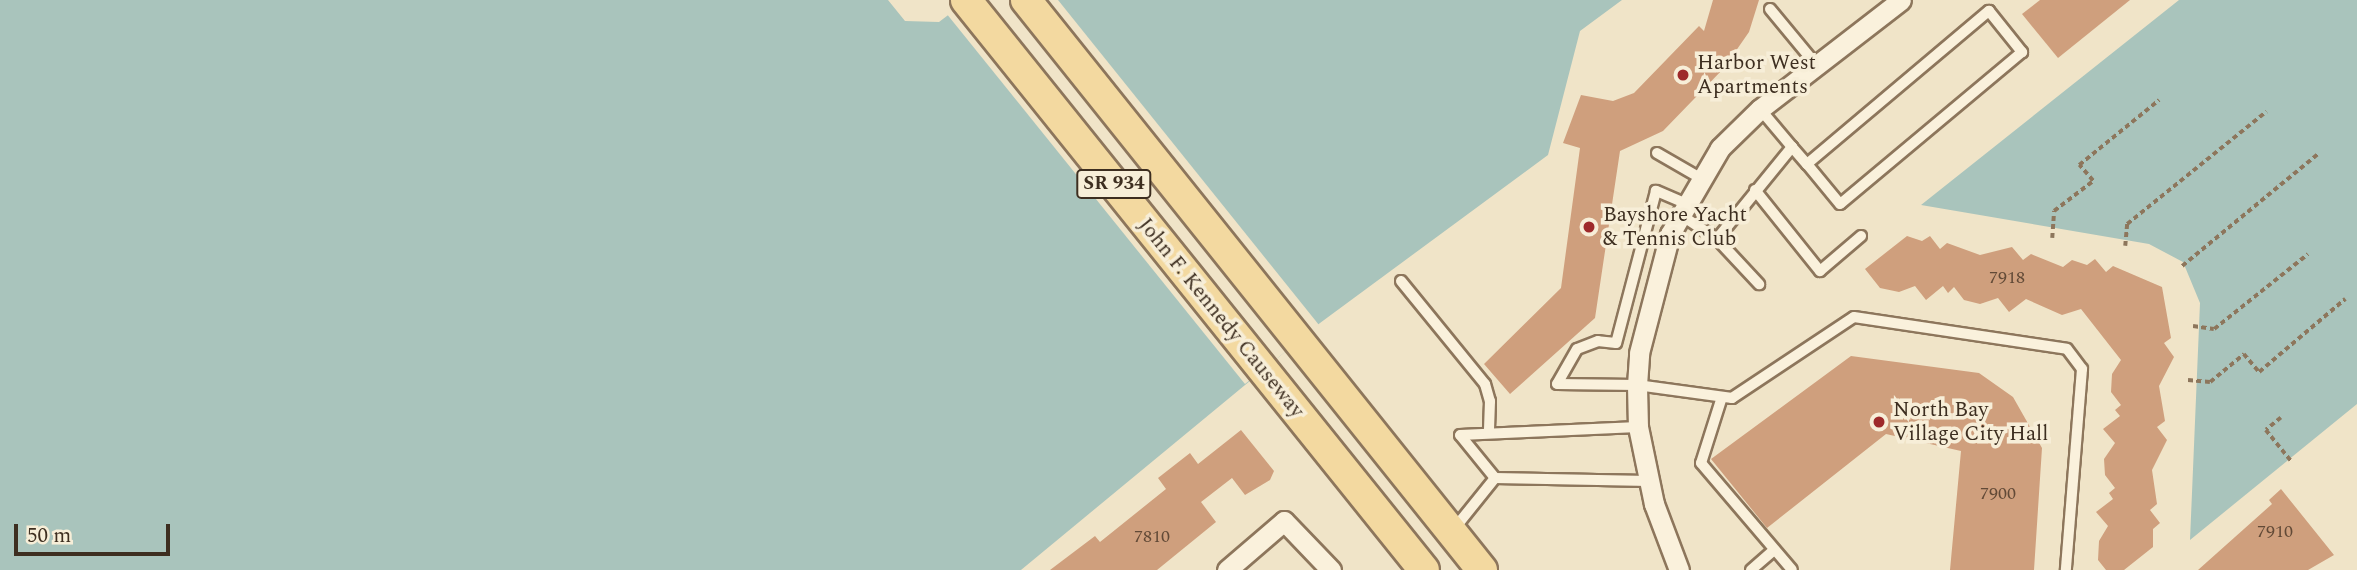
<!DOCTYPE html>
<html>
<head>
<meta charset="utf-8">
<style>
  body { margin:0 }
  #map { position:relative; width:2357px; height:570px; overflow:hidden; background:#f0e4c8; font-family:Spectral,serif }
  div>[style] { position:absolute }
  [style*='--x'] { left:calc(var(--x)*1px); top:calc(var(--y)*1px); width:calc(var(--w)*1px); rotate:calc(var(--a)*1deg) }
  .water>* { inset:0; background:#a9c4bc }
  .pier>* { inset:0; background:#f0e4c8 }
  .building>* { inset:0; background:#cf9f7d }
  .path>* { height:3.5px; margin-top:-1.75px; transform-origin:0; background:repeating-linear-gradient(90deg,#8d765c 0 5px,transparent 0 8.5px) }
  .roads { filter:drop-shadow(2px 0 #8d765c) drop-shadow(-2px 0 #8d765c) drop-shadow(0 2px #8d765c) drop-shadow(0 -2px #8d765c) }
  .service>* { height:10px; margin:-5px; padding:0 5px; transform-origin:5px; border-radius:5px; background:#faf1dc }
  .minor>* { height:19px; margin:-9.5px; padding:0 9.5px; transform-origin:9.5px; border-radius:9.5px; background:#faf1dc }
  .primary>* { height:30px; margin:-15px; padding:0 15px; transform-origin:15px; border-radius:15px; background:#f3d9a0 }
  .dots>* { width:19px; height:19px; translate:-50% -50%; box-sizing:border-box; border:4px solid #f7eed8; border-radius:50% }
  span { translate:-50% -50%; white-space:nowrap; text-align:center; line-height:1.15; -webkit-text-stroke:7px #f7eed8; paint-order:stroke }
  .number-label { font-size:18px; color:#624a37 }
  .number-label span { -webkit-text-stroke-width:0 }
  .shield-label span { padding:2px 5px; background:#f7eed8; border:2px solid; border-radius:5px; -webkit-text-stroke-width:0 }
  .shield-label { font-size:19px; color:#3d2e20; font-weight:700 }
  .poi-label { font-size:21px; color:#3d2e20 }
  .left { translate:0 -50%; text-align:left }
  .street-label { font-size:21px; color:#3d2e20 }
  .scale { position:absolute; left:14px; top:524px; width:156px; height:32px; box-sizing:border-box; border:4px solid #3d2e20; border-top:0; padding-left:9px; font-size:21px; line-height:24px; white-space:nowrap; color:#3d2e20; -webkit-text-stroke:5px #f7eed8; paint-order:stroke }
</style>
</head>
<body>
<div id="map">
  <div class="water">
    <i style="clip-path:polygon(0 0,888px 0,905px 21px,939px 22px,968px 0,1622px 0,1580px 31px,1548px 155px,1320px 323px,1021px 570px,0 570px)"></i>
    <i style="clip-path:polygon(2179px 0,2357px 0,2357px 404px,2190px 540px,2200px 303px,2183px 262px,2149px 244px,1921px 205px)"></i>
  </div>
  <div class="pier">
    <i style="clip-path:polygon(962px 0,1058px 0,1319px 325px,1245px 384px,946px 13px)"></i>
  </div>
  <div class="building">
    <i style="clip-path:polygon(1713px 0,1759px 0,1749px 32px,1724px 68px,1663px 131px,1620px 151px,1595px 318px,1510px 394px,1484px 364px,1561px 288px,1580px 148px,1563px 143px,1581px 95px,1613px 101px,1634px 93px,1699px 26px,1704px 31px)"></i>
    <i style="clip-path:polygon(2040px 0,2130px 0,2058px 58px,2022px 14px)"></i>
    <i style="clip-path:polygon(1907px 236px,1922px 241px,1930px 236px,1940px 249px,1947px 243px,1980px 255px,2012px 247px,2023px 260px,2031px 254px,2063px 267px,2072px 260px,2087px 265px,2095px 259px,2106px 272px,2113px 266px,2162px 287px,2171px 338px,2164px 343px,2174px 357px,2159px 386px,2165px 421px,2157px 427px,2167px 440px,2152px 470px,2157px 504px,2150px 510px,2160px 523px,2153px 529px,2153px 547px,2124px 570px,2106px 570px,2098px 560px,2099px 541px,2108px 526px,2096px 512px,2113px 499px,2109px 493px,2115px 488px,2105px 475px,2104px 459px,2115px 443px,2103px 429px,2120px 416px,2115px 410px,2121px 405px,2111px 392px,2112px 374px,2121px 360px,2081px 309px,2062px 315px,2026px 299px,2009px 312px,1998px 298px,1980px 304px,1964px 300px,1954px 287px,1948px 293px,1943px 286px,1926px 300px,1915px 286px,1899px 292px,1880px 288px,1865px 269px)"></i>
    <i style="clip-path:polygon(1851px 356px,1979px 373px,2013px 397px,2042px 448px,2034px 570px,1950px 570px,1961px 451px,1886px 434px,1767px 528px,1711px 459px)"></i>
    <i style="clip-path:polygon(1241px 430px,1274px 471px,1270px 480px,1245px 495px,1232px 478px,1201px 502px,1216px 522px,1157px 570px,1050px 570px,1095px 536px,1100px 542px,1166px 489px,1158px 478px,1190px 453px,1198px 464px)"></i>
    <i style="clip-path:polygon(2281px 489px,2334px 555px,2308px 570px,2198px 570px,2272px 504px,2269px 500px)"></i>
  </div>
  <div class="path">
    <i style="--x:2052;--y:238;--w:27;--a:-86"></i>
    <i style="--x:2054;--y:211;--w:49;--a:-37.6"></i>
    <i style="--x:2093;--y:181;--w:21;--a:-131"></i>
    <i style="--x:2079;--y:165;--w:103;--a:-39.1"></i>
    <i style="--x:2125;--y:246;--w:22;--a:-85"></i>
    <i style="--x:2127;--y:224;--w:179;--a:-38.9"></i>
    <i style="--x:2182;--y:266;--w:176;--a:-39.5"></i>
    <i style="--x:2193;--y:326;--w:21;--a:8"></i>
    <i style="--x:2214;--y:329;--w:120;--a:-38.6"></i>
    <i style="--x:2188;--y:380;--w:22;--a:5"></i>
    <i style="--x:2210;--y:382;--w:44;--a:-39.5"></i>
    <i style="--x:2244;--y:354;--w:23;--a:50"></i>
    <i style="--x:2259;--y:372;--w:113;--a:-40.3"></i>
    <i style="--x:2281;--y:418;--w:19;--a:141"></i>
    <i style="--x:2266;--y:430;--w:40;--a:51"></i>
  </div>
  <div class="roads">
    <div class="service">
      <i style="--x:1770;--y:9;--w:75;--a:50.4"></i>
      <i style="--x:1760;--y:109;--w:50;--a:49.9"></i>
      <i style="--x:1657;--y:153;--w:52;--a:30"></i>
      <i style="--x:1755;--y:190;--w:104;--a:51.3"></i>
      <i style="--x:1820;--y:271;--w:54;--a:-40.5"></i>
      <i style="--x:1687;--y:204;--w:34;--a:-157"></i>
      <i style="--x:1656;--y:191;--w:157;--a:104.7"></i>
      <i style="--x:1616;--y:343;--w:18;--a:-174"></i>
      <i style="--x:1598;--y:341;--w:22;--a:159"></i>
      <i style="--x:1577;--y:349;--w:40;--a:119.7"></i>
      <i style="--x:1557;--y:384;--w:80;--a:0.7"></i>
      <i style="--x:1637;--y:385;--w:96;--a:7.8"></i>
      <i style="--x:1732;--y:398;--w:146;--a:-33.6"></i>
      <i style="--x:1854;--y:317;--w:215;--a:8.5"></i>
      <i style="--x:2067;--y:349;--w:25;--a:53"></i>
      <i style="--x:2082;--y:369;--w:202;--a:94.6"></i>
      <i style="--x:1681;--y:215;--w:43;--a:33.7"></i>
      <i style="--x:1717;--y:239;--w:119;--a:-50.8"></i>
      <i style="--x:1792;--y:147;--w:23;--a:49"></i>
      <i style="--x:1807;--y:164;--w:238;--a:-40.1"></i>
      <i style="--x:1989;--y:11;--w:53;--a:51.2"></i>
      <i style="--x:2022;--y:52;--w:237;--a:140.1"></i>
      <i style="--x:1840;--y:204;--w:52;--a:-129.5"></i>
      <i style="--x:1717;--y:239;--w:62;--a:47"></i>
      <i style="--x:1401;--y:281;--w:133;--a:50.8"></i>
      <i style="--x:1485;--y:384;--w:18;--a:74"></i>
      <i style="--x:1490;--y:401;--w:32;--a:92"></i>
      <i style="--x:1721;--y:400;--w:66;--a:107.6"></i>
      <i style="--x:1701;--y:463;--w:140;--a:49.6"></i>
      <i style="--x:1495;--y:478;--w:55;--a:-129.1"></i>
      <i style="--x:1460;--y:435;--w:178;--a:-2.6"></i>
      <i style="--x:1454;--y:529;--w:65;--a:-51.2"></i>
      <i style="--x:1495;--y:478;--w:154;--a:1.1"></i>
      <i style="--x:1751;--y:570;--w:28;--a:-41"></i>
    </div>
    <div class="minor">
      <i style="--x:1227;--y:570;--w:75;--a:-40.7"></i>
      <i style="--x:1284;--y:521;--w:68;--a:46.2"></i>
      <i style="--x:1679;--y:570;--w:71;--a:-110.7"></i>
      <i style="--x:1654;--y:504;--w:79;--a:-101.7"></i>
      <i style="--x:1638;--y:427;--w:42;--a:-91.4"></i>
      <i style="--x:1637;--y:385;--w:32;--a:-86"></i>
      <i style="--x:1639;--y:353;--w:123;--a:-75.4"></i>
      <i style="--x:1670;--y:234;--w:99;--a:-59.8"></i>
      <i style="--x:1720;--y:148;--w:56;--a:-44.3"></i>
      <i style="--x:1760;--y:109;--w:178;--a:-37.7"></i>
    </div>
    <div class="primary">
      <i style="--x:966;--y:0;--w:731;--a:51.22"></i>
      <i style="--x:1026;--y:0;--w:730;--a:51.34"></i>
    </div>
  </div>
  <div class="dots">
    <i style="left:1683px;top:75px;background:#9e2a2b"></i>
    <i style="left:1589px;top:227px;background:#9e2a2b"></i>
    <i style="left:1879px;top:422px;background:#9e2a2b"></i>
  </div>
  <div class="number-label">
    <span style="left:2007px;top:278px">7918</span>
    <span style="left:1998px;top:494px">7900</span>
    <span style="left:2275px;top:532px">7910</span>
    <span style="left:1152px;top:537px">7810</span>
  </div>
  <div class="shield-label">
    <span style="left:1114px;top:184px">SR 934</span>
  </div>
  <div class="poi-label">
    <span class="left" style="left:1697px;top:75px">Harbor West<br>Apartments</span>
    <span class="left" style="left:1603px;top:227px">Bayshore Yacht<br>&amp; Tennis Club</span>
    <span class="left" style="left:1893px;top:422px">North Bay<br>Village City Hall</span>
  </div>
  <div class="street-label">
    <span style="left:1221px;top:318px;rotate:51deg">John F. Kennedy Causeway</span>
  </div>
  <div class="scale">50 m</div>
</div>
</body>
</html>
